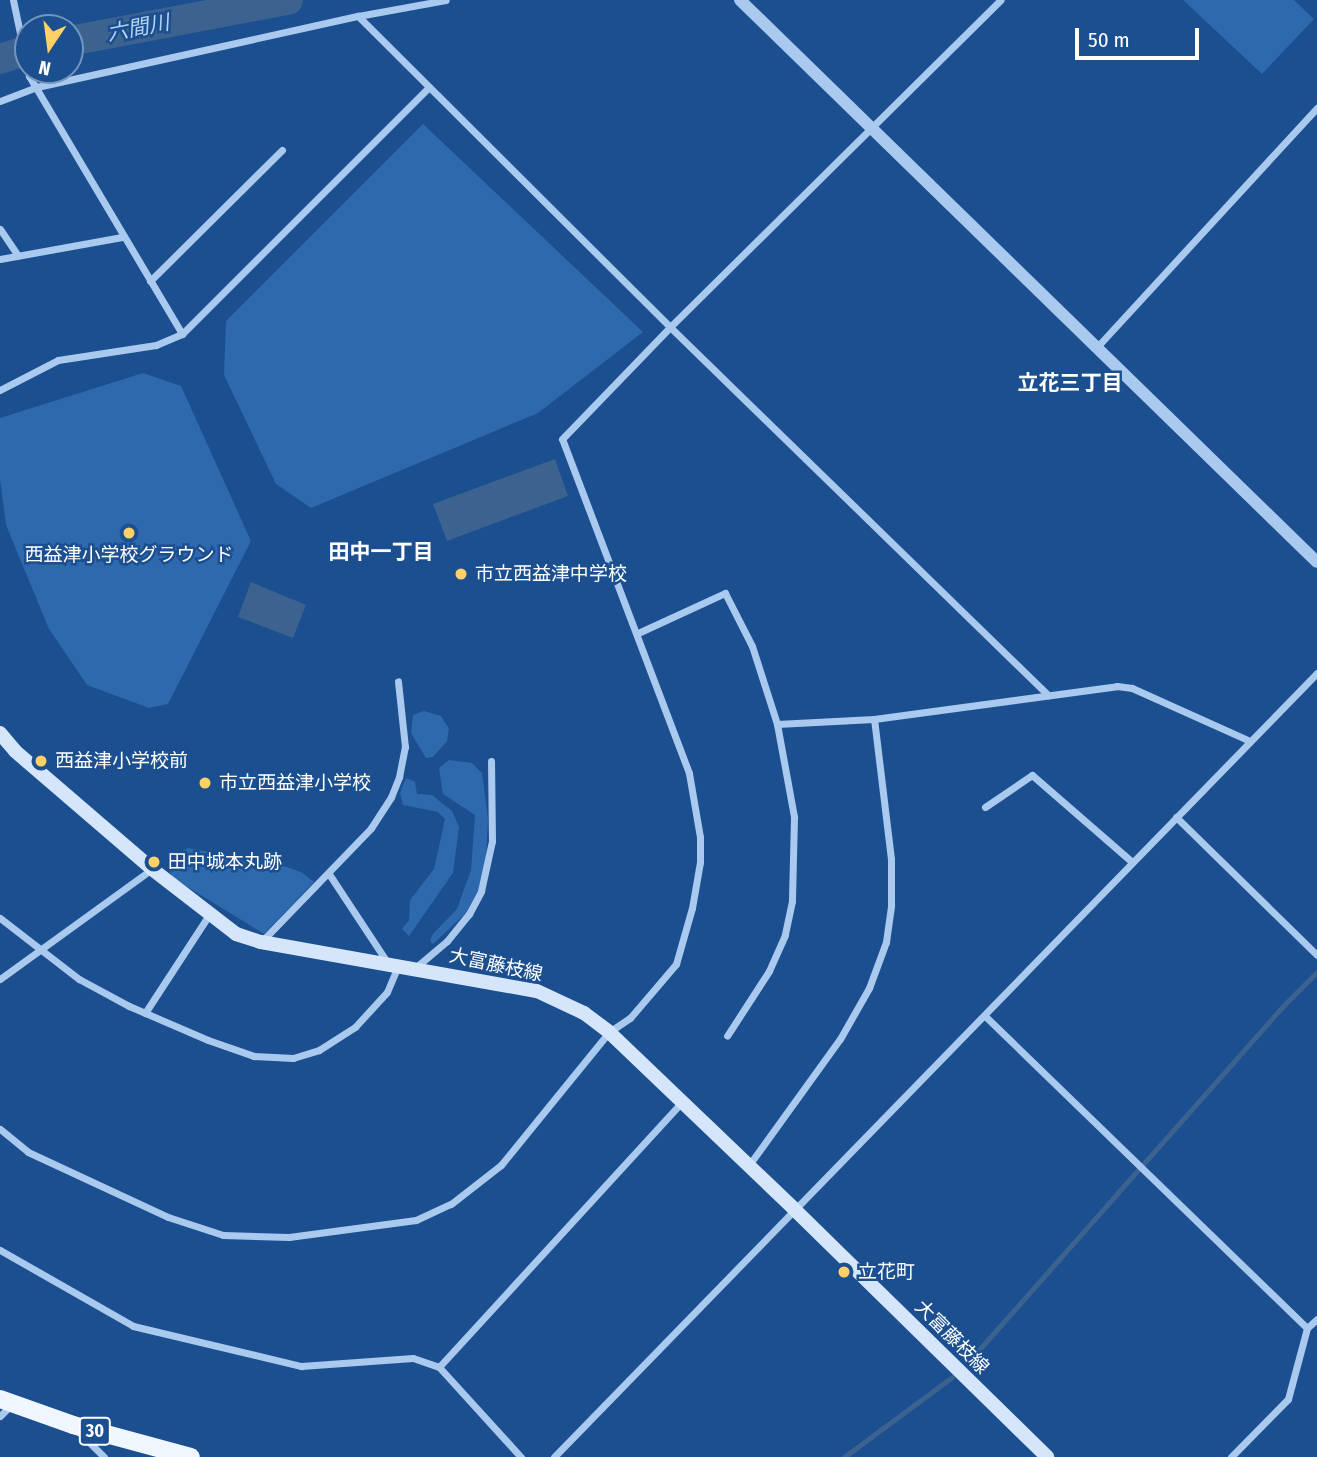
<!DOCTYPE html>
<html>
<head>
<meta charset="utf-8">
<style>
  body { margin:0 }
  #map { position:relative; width:1317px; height:1457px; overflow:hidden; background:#1b4f8f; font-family:"Fira Sans Condensed","Noto Sans JP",sans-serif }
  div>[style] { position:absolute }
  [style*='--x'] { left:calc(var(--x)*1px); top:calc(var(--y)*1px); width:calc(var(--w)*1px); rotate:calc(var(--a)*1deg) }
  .green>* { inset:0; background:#2e69ad }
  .water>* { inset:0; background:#3c6290 }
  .stream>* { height:5px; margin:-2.5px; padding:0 2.5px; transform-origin:2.5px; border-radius:2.5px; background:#3c6290 }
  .river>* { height:30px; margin:-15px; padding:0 15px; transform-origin:15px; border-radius:15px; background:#3c6290 }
  .minor>* { height:7px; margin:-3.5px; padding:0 3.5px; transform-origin:3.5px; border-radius:3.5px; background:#a9c9ee }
  .tertiary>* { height:12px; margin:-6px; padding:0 6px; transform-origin:6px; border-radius:6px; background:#a9c9ee }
  .secondary>* { height:14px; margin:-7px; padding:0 7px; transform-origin:7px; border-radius:7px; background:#d6e6fa }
  .primary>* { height:18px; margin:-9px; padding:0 9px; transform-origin:9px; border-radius:9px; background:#f0f6ff }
  .dots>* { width:19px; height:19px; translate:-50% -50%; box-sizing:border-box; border:4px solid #1b4f8f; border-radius:50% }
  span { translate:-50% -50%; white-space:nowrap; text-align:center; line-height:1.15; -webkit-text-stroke:5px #1b4f8f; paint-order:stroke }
  .shield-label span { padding:2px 5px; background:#1b4f8f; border:2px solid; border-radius:5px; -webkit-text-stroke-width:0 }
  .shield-label { font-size:18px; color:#fff; font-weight:700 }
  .poi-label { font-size:19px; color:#fff }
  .left { translate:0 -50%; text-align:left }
  .street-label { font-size:19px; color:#fff }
  .water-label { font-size:21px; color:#b5d3f5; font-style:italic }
  .neighbourhood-label { font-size:21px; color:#fff; font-weight:700 }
  .north { position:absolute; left:14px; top:14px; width:70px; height:70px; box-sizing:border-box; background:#1b4f8f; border:2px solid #7695bc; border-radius:50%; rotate:193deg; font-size:19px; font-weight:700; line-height:28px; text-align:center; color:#fff }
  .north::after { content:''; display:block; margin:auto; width:24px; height:32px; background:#ffd166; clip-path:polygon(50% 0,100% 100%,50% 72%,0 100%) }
  .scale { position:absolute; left:1075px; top:28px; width:124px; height:32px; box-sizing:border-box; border:4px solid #fff; border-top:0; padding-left:9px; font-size:21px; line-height:24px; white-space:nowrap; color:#fff; -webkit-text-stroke:5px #1b4f8f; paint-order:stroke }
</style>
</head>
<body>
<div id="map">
  <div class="green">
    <i style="clip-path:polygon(1183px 0,1294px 0,1314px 19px,1262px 74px)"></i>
    <i style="clip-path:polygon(423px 124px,643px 332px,538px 413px,311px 508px,276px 484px,224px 375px,226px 321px)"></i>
    <i style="clip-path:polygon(143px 373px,181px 386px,251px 541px,168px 704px,149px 708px,87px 685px,49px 629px,6px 525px,0 479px,0 418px)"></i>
    <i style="clip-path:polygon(424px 711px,441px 716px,449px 729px,447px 741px,433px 757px,426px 758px,411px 733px,413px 715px)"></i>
    <i style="clip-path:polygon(449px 760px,472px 763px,482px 773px,488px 819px,486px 858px,480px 888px,466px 913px,433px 944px,430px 941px,433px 934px,457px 909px,471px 870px,475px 815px,443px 794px,439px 768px)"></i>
    <i style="clip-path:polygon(406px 778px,415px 782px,417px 794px,432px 795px,452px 811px,459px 827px,453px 873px,409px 936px,402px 929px,409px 920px,410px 900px,434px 869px,445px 819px,438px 812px,403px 805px,400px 793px)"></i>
    <i style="clip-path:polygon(188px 848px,281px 865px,301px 872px,314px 882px,264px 934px,173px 878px,168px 868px,171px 857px)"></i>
  </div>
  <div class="water">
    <i style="clip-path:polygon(555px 459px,568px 496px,447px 541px,433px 504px)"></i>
    <i style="clip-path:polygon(251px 582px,306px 605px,293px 638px,238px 617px)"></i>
  </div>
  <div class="stream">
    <i style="--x:969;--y:1361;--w:478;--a:-48.5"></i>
    <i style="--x:1286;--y:1003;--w:44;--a:-45"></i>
    <i style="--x:844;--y:1457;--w:134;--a:-36.5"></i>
  </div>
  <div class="river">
    <i style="--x:70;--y:41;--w:222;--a:-10.7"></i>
    <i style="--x:0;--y:59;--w:29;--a:-18"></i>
  </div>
  <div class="minor">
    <i style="--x:13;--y:0;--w:78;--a:78.1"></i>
    <i style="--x:29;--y:76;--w:300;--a:59.3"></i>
    <i style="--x:358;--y:16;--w:441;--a:44.9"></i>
    <i style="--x:670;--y:327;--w:528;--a:44.23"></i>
    <i style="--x:0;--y:101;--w:40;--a:-21"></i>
    <i style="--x:37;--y:87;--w:329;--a:-12.5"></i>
    <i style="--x:358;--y:16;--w:89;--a:-10.3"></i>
    <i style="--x:0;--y:229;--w:32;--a:56"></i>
    <i style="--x:0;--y:259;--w:124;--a:-10.2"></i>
    <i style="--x:150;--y:281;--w:186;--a:-44.8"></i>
    <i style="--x:1097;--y:347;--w:325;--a:-47.4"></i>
    <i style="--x:0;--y:390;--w:65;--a:-27.3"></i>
    <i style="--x:58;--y:360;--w:99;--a:-8.7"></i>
    <i style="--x:156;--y:345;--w:28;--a:-23"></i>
    <i style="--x:182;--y:334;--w:349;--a:-45"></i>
    <i style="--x:638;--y:633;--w:96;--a:-24.7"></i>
    <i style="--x:725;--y:593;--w:59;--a:63"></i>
    <i style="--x:752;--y:646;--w:82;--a:72.2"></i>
    <i style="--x:777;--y:724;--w:95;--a:79.6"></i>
    <i style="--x:794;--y:817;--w:84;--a:91.4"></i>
    <i style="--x:792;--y:901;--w:35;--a:102"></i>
    <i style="--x:785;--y:935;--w:39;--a:114"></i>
    <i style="--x:769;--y:971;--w:77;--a:122.9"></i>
    <i style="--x:777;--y:724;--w:97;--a:-3"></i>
    <i style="--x:874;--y:719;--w:245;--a:-7.7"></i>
    <i style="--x:1117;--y:686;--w:15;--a:8"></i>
    <i style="--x:1132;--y:688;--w:129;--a:24.2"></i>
    <i style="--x:985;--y:807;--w:57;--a:-34.2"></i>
    <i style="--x:1032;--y:775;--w:133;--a:41"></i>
    <i style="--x:1176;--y:817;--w:197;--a:44.4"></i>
    <i style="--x:329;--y:874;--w:105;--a:56.6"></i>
    <i style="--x:0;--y:918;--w:100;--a:37.7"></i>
    <i style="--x:79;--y:979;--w:57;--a:28.4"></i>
    <i style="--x:129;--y:1006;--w:86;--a:23.3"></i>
    <i style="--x:208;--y:1040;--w:49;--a:19.2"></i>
    <i style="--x:254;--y:1056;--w:39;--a:3"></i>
    <i style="--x:293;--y:1058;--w:27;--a:-17"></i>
    <i style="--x:319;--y:1050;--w:43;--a:-32.6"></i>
    <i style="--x:355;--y:1027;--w:47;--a:-47.6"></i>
    <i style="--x:387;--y:992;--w:28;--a:-67"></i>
    <i style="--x:262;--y:941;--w:157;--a:-46"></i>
    <i style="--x:371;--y:828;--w:37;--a:-57"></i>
    <i style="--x:391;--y:797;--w:22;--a:-68"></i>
    <i style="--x:399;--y:777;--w:31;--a:-79"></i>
    <i style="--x:405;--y:747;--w:66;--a:-96.1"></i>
    <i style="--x:415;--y:968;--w:42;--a:-40.2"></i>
    <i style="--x:447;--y:941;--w:35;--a:-51"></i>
    <i style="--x:469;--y:914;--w:26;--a:-62"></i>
    <i style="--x:481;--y:891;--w:51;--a:-77.6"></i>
    <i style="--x:492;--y:841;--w:80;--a:-90.7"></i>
    <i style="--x:0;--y:979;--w:188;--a:-35.9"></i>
    <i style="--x:145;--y:1013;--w:117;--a:-56.9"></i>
    <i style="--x:985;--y:1016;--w:448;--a:44.1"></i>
    <i style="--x:0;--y:1129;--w:36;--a:39"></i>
    <i style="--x:28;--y:1152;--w:154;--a:24.9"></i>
    <i style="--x:168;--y:1217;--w:58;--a:18.1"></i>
    <i style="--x:223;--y:1235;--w:66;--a:1.7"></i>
    <i style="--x:289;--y:1237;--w:128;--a:-7.6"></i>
    <i style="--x:416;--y:1220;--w:38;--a:-25"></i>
    <i style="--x:451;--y:1204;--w:63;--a:-38"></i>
    <i style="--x:501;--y:1165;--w:171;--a:-50.9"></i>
    <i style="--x:609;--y:1032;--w:25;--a:-34"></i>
    <i style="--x:630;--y:1018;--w:71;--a:-49.6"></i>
    <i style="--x:676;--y:964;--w:58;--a:-74.1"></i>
    <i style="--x:692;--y:908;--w:47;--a:-80.1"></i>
    <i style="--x:700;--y:862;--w:25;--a:-90"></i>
    <i style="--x:700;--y:837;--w:65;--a:-99.8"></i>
    <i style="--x:689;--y:773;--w:357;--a:-110.8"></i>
    <i style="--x:562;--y:439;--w:156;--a:-46"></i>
    <i style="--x:670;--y:327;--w:465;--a:-44.7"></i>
    <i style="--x:749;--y:1165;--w:155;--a:-54.2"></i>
    <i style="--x:840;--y:1039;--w:59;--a:-60.4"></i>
    <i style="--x:869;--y:988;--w:49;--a:-69.7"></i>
    <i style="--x:886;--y:942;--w:37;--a:-82"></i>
    <i style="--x:891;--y:905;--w:46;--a:-90"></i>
    <i style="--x:891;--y:859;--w:141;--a:-96.9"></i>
    <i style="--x:0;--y:1250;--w:153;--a:29.7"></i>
    <i style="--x:133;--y:1326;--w:173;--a:13.4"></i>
    <i style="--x:301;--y:1366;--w:112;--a:-4.1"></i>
    <i style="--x:413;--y:1358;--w:28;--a:19"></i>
    <i style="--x:439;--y:1367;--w:122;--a:47.7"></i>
    <i style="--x:439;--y:1367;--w:358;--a:-47.5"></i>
    <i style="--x:0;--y:1416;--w:17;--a:-45"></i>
    <i style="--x:80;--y:1433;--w:34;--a:45"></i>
    <i style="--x:554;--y:1457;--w:1094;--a:-45.78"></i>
    <i style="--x:1231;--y:1457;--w:81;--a:-45.5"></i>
    <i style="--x:1288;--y:1399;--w:73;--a:-75"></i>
    <i style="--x:1307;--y:1328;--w:13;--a:-42"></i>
  </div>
  <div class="tertiary">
    <i style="--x:740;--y:0;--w:805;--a:44.25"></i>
  </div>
  <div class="secondary">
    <i style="--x:0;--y:733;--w:23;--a:50"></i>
    <i style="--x:15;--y:751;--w:181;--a:40.7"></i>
    <i style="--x:152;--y:869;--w:106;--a:37.7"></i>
    <i style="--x:236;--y:934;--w:26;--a:18"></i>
    <i style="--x:261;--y:942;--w:280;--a:10.1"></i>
    <i style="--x:537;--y:991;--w:52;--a:25.1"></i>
    <i style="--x:584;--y:1013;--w:31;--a:37"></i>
    <i style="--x:609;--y:1032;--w:255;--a:43.7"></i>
    <i style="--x:793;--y:1208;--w:356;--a:44.4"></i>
  </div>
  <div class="primary">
    <i style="--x:0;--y:1399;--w:77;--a:19.6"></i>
    <i style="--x:73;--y:1425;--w:122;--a:15.2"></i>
  </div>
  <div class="dots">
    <i style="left:129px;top:533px;background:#ffd166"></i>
    <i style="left:461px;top:574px;background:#ffd166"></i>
    <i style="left:41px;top:761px;background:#ffd166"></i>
    <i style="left:205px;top:783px;background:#ffd166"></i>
    <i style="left:154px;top:862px;background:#ffd166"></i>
    <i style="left:844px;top:1272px;background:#ffd166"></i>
  </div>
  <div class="shield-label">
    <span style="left:95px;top:1431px">30</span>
  </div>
  <div class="poi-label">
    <span style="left:129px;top:555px">西益津小学校グラウンド</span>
    <span class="left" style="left:475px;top:574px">市立西益津中学校</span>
    <span class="left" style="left:55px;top:761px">西益津小学校前</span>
    <span class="left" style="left:219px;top:783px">市立西益津小学校</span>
    <span class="left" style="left:168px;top:862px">田中城本丸跡</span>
    <span class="left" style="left:858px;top:1272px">立花町</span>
  </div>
  <div class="street-label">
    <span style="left:496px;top:965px;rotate:12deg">大富藤枝線</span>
    <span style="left:952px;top:1337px;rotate:45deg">大富藤枝線</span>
  </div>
  <div class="water-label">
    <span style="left:138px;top:28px;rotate:-11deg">六間川</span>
  </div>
  <div class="neighbourhood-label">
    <span style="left:1070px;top:383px">立花三丁目</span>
    <span style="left:381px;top:552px">田中一丁目</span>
  </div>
  <div class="north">N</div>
  <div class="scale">50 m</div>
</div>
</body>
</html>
